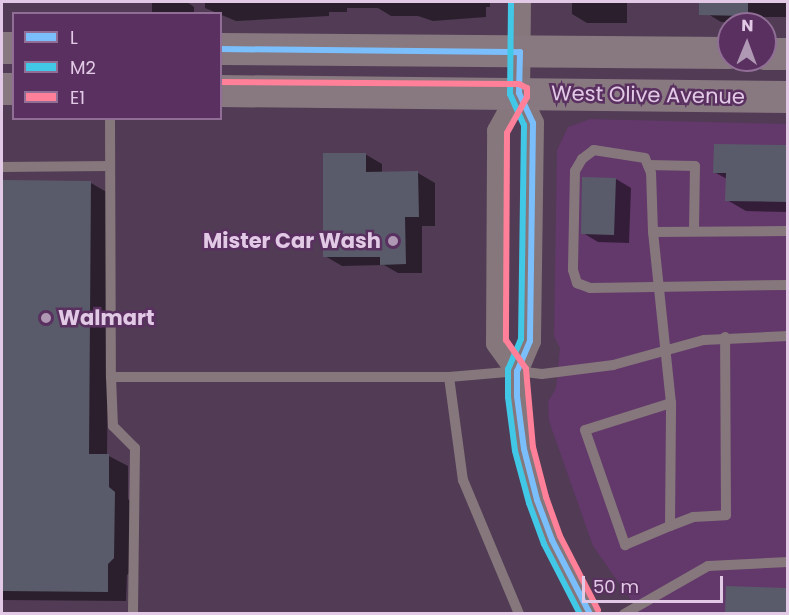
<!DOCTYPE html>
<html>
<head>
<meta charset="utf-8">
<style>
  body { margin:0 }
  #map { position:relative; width:789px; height:615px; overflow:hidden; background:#513b55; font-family:Poppins,sans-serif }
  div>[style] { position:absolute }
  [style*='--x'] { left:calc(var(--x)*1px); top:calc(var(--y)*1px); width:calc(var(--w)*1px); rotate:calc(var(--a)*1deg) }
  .built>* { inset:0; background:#63386b }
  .shadow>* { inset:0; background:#0007 }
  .building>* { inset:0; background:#595b6a }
  .lane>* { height:10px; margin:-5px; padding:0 5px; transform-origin:5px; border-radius:5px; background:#85777b }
  .street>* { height:22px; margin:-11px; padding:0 11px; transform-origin:11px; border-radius:11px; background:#85777b }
  .secondary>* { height:32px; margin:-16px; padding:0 16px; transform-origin:16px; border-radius:16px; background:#887880 }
  .bus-1>* { height:6px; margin:-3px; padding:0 3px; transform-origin:3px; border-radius:3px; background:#7abffc }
  .bus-2>* { height:6px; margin:-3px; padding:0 3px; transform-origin:3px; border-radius:3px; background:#40c8e6 }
  .bus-3>* { height:6px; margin:-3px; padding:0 3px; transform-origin:3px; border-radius:3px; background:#ff8098 }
  .dots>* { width:16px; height:16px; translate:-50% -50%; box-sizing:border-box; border:3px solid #593060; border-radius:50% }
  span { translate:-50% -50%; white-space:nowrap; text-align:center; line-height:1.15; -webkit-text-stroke:5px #593060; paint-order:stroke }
  .street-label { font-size:21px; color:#e2cae6 }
  .poi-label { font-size:21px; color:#e2cae6; font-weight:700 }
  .right { translate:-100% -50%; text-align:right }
  .left { translate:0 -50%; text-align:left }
  .frame { position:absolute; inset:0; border:3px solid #e2cae6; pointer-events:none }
  .legend { position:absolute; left:12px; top:12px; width:210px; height:108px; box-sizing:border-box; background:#593060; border:2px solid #906e96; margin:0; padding:8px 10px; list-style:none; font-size:18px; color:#e2cae6 }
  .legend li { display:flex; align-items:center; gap:12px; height:30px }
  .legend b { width:30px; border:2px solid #906e96 }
  .north { position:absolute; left:717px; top:12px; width:60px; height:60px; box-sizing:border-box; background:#593060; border:2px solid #906e96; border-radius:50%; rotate:1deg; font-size:16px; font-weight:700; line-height:24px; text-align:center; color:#e2cae6 }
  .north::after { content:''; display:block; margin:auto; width:21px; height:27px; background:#af98b3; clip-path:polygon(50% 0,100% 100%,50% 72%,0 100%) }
  .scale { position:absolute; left:582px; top:576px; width:141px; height:27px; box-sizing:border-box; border:3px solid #e2cae6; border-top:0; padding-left:8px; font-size:18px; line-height:21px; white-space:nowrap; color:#e2cae6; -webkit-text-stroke:4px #593060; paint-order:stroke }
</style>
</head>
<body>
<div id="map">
  <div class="built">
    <i style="clip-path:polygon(590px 119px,787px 124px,787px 613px,640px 613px,593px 546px,549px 421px,548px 402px,556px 388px,560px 348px,554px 336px,557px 150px,568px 127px)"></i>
  </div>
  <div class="shadow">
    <i style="clip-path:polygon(152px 2px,187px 2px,194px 7px,194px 14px,152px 14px)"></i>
    <i style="clip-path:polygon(205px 2px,490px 2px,490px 7px,486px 7px,486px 17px,433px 21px,418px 16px,391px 16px,378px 8px,347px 8px,347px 12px,329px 12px,329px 16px,236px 21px,205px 8px)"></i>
    <i style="clip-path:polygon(572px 2px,627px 2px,627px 23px,587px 23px,572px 14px)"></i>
    <i style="clip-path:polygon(708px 2px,788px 2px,788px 17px,760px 17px,760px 22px,721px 22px,708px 14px)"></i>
    <i style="clip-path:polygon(788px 146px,788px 212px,746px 211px,727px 200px,727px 179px,714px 172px)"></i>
    <i style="clip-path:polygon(365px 154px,382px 164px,382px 173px,418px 173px,435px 183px,435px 226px,422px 226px,422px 273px,398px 273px,384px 265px,342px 266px,325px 256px)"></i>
    <i style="clip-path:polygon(584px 178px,616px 179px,631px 188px,629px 243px,598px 242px,583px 233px)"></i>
    <i style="clip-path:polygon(2px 182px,91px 183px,110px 194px,107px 455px,128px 466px,128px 499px,133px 504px,133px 569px,127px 575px,126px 601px,2px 600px)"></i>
  </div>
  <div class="building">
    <i style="clip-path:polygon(699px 2px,748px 2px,748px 16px,699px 15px)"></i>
    <i style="clip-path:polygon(714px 144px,788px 145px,788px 202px,725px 201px,726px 173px,713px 173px)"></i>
    <i style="clip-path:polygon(323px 153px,366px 153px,366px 172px,418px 171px,419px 217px,405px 217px,406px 264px,380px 265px,380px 257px,323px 257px)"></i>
    <i style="clip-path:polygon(582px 177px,616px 178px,614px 235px,581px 234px)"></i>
    <i style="clip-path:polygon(2px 180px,91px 181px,89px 454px,109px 454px,109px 487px,115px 492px,114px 558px,108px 564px,108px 592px,2px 591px)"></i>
    <i style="clip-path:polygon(726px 586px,788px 588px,788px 614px,725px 614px)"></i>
  </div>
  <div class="lane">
    <i style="--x:110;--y:118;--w:259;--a:89.8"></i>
    <i style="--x:111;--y:377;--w:49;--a:87.7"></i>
    <i style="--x:113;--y:426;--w:31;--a:45"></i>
    <i style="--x:135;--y:448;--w:166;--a:90.7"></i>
    <i style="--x:648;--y:165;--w:47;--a:1.2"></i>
    <i style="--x:695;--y:166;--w:64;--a:90.9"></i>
    <i style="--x:2;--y:167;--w:108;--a:-0.5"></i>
    <i style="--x:653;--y:232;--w:59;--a:-91.9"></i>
    <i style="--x:651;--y:173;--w:16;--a:-112"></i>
    <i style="--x:645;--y:158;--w:52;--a:-171.1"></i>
    <i style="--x:594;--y:150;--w:15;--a:143"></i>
    <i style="--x:582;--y:159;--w:14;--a:120"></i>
    <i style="--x:575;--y:171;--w:99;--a:91.2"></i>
    <i style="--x:573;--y:270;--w:14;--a:73"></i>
    <i style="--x:577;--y:283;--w:14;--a:21"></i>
    <i style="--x:590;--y:288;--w:198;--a:-0.9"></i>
    <i style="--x:111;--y:377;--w:338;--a:0"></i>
    <i style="--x:449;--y:377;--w:68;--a:-5"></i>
    <i style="--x:517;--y:371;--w:25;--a:7"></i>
    <i style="--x:542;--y:374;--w:72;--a:-7.2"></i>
    <i style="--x:613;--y:365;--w:94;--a:-15.4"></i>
    <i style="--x:704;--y:340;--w:84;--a:-2.7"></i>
    <i style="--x:449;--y:377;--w:104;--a:82.3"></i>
    <i style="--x:463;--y:480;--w:145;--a:67.3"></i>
    <i style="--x:671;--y:403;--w:90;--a:162.6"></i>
    <i style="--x:585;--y:430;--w:122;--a:70.8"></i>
    <i style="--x:625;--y:545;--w:49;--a:-22.9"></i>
    <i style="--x:670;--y:526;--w:123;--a:-89.5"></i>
    <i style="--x:671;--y:403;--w:172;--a:-96"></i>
    <i style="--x:653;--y:232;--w:135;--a:-0.4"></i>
    <i style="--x:670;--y:526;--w:25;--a:-21"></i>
    <i style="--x:693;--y:517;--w:33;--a:-3"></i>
    <i style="--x:726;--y:515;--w:178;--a:-90.3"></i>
    <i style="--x:624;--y:614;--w:97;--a:-29.7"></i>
    <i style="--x:708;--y:566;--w:80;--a:-2.9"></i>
  </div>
  <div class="street">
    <i style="--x:520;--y:2;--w:91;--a:90.6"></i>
    <i style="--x:519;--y:93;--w:33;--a:65"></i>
    <i style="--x:533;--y:123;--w:218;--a:90.8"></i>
    <i style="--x:530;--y:341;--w:33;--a:113"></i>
    <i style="--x:517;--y:371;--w:25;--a:90"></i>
    <i style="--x:517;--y:396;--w:53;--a:82.5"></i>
    <i style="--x:524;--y:449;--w:53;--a:75.7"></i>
    <i style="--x:537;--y:500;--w:43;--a:69.4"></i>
    <i style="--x:552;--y:540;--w:83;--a:62.8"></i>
    <i style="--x:517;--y:371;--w:34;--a:-126"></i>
    <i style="--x:497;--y:343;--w:212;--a:-89.7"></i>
    <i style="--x:498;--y:131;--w:43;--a:-61.1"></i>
  </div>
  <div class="secondary">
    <i style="--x:2;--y:48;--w:12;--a:0"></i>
    <i style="--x:220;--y:49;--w:509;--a:0.45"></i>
    <i style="--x:765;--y:54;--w:23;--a:0"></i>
    <i style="--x:2;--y:89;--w:12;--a:0"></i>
    <i style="--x:220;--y:91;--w:568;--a:0.61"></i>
  </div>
  <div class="bus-1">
    <i style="--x:220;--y:49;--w:300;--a:0.6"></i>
    <i style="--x:520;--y:52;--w:41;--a:91.4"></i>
    <i style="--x:519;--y:93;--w:33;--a:65"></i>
    <i style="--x:533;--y:123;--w:218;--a:90.8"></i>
    <i style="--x:530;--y:341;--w:33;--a:113"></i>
    <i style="--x:517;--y:371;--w:25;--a:90"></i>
    <i style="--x:517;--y:396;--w:53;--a:82.5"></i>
    <i style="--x:524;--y:449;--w:53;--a:75.7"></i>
    <i style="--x:537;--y:500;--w:43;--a:69.4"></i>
    <i style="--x:552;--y:540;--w:83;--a:62.8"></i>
  </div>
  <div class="bus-2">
    <i style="--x:511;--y:2;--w:92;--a:90.6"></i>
    <i style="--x:510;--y:94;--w:34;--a:66"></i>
    <i style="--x:524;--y:125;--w:214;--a:90.8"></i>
    <i style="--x:521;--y:339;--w:33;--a:113"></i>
    <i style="--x:508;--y:369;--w:28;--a:90"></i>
    <i style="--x:508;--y:397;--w:54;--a:82.6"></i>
    <i style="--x:515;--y:451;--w:54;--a:74.9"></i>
    <i style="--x:529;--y:503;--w:44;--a:69.9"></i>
    <i style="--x:544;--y:544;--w:79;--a:62.8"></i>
  </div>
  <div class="bus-3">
    <i style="--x:220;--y:82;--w:299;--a:0.4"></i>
    <i style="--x:519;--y:84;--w:9;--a:27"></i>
    <i style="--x:527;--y:88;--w:9;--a:90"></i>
    <i style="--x:527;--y:97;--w:41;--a:119.1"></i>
    <i style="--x:507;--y:133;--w:207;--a:90.3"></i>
    <i style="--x:506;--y:340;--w:35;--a:55"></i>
    <i style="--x:526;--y:369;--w:78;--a:84.9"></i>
    <i style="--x:533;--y:447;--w:52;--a:75.4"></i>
    <i style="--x:546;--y:497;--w:41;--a:70.3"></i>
    <i style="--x:560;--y:536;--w:83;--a:62.8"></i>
  </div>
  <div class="dots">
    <i style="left:393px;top:241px;background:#af98b3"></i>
    <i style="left:46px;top:318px;background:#af98b3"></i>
  </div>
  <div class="street-label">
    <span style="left:648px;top:95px;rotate:1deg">West Olive Avenue</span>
  </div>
  <div class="poi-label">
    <span class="right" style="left:381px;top:241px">Mister Car Wash</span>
    <span class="left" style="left:58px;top:318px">Walmart</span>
  </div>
  <div class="frame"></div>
  <ul class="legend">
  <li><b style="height:8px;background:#7abffc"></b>L</li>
  <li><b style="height:8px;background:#40c8e6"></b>M2</li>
  <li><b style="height:8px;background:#ff8098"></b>E1</li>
  </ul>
  <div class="north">N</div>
  <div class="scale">50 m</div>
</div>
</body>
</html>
